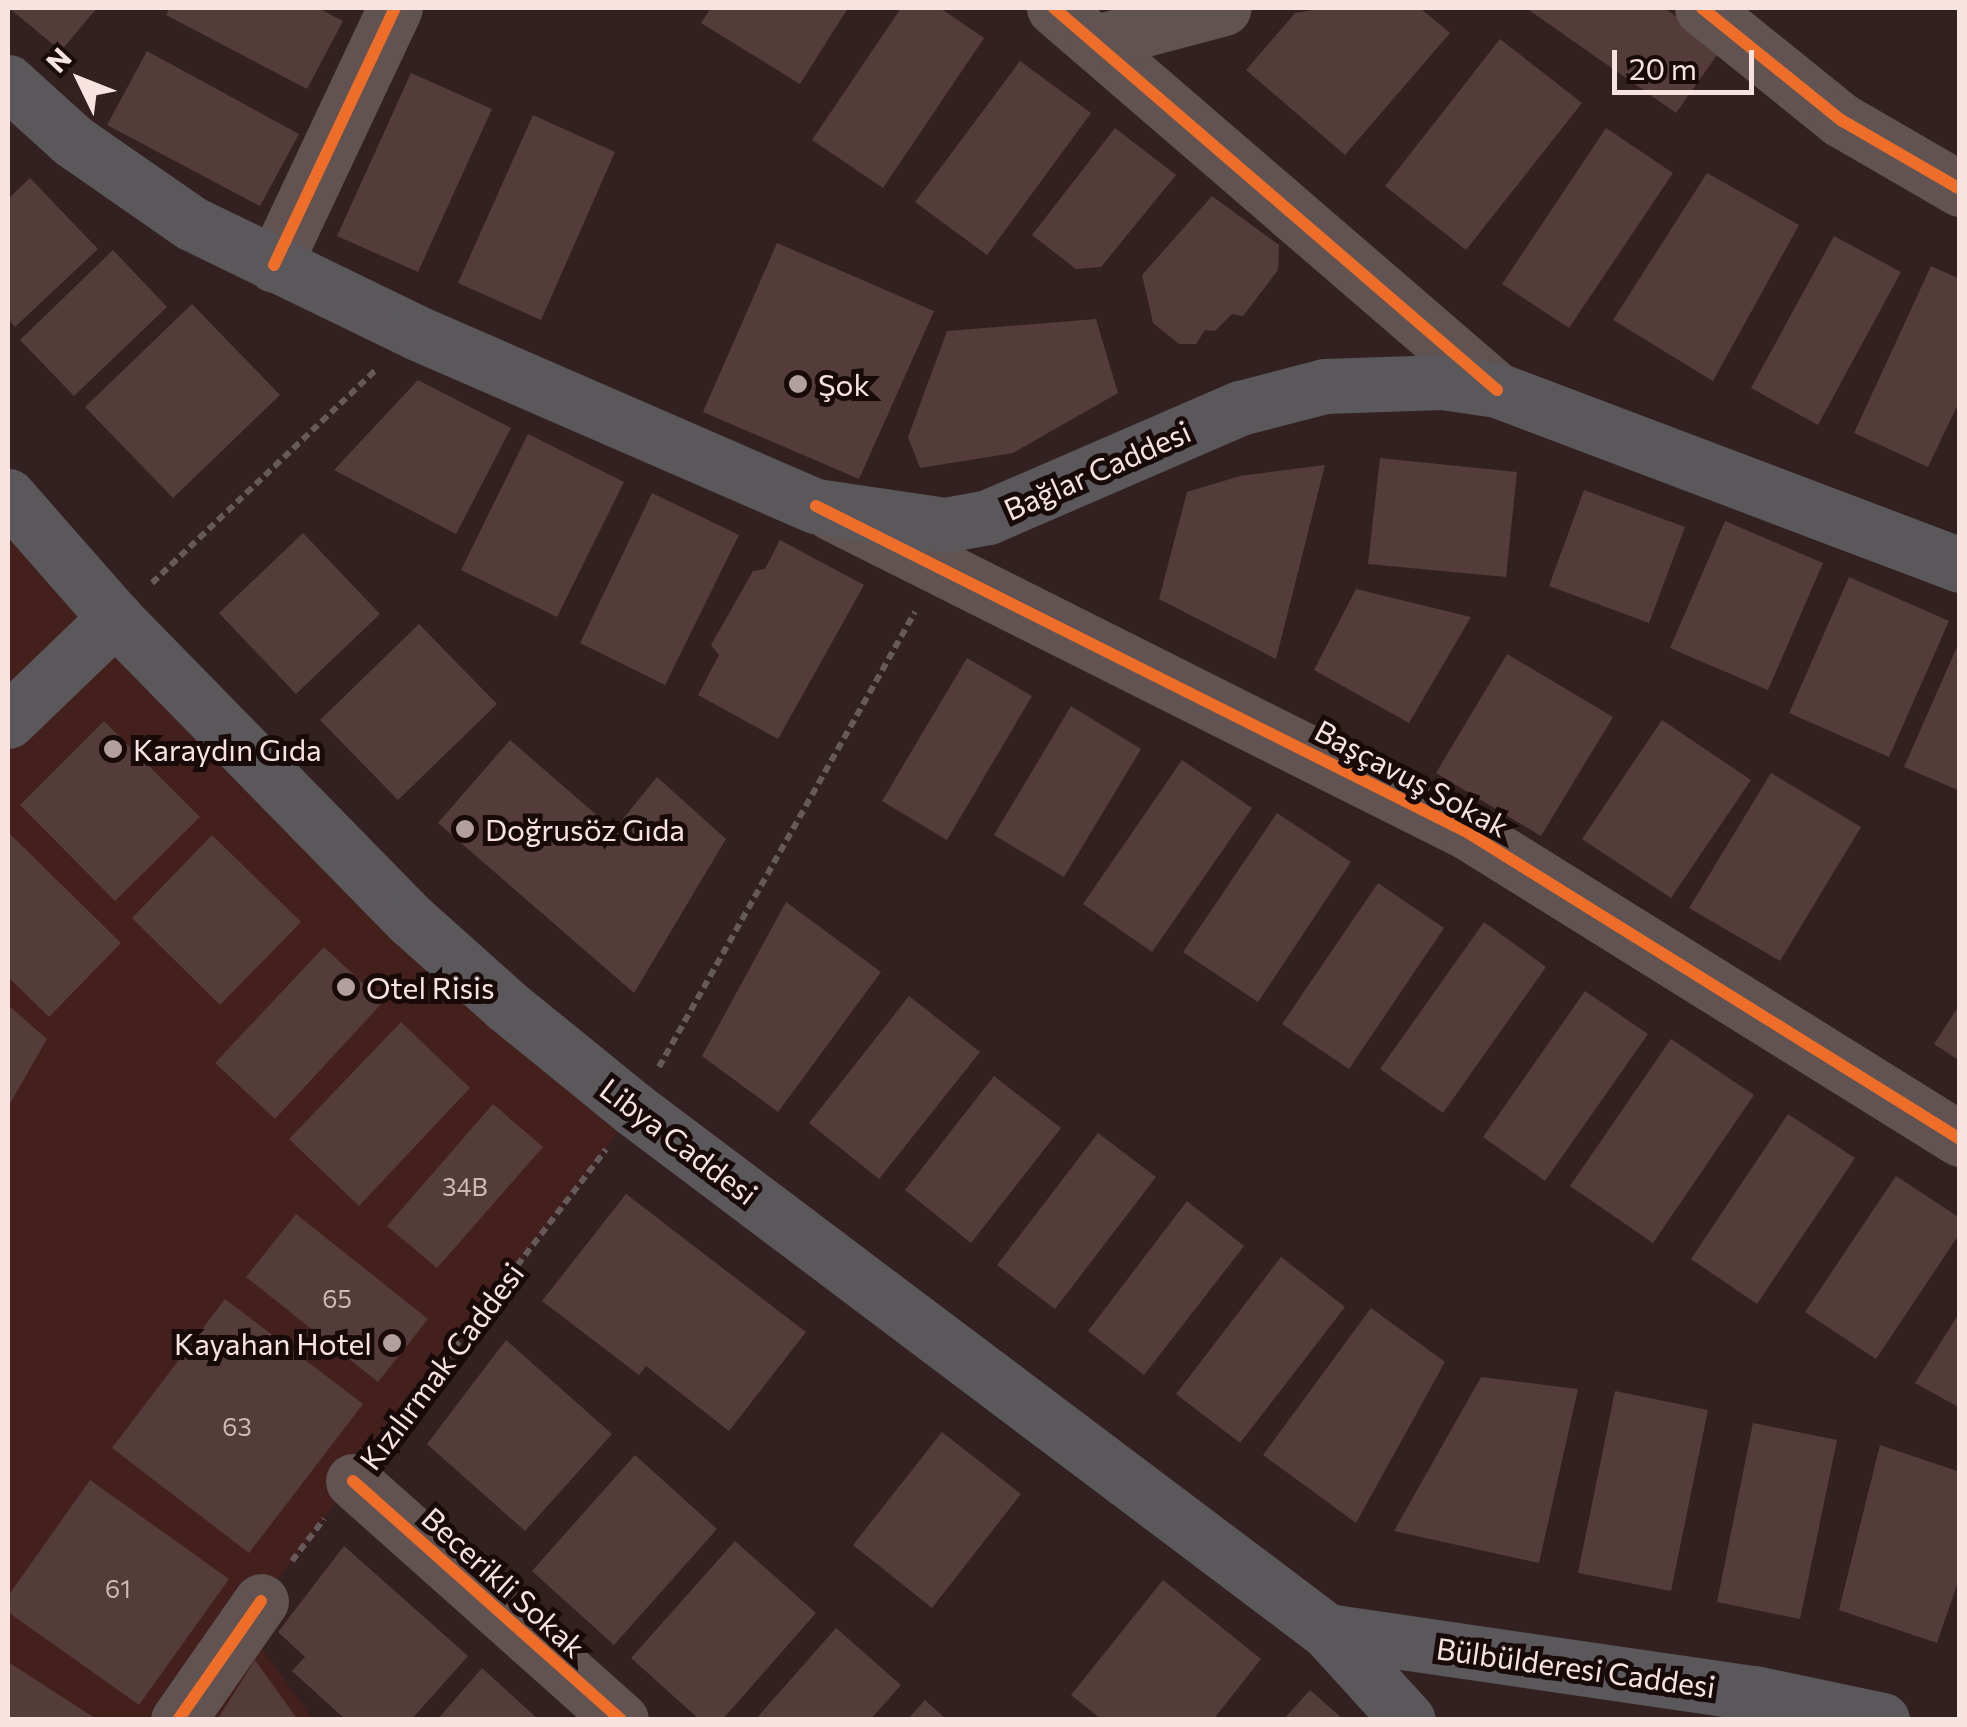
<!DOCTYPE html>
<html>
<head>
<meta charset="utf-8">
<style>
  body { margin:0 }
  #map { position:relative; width:1967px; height:1727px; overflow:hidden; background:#322120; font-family:Commissioner,sans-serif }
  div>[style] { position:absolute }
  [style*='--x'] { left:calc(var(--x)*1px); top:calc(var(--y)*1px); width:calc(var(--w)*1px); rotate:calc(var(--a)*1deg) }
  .built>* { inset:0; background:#43201c }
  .building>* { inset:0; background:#543c3b }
  .path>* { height:6px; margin-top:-3px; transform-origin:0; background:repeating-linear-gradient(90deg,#665a59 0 8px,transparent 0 13px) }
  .minor>* { height:55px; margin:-27.5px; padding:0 27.5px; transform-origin:27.5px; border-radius:27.5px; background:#605351 }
  .major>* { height:55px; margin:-27.5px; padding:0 27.5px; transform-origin:27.5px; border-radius:27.5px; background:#5a585b }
  .cycleway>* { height:12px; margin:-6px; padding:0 6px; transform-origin:6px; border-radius:6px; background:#ee6e29 }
  .dots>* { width:28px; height:28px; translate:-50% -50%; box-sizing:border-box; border:5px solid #180a09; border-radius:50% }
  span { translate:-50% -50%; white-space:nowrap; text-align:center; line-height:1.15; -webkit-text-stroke:10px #180a09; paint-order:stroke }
  .number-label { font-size:25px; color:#d0b9b7 }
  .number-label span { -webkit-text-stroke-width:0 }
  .poi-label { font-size:30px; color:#f9e3e0 }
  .left { translate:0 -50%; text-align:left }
  .right { translate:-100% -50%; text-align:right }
  .street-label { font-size:30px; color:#f9e3e0 }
  .frame { position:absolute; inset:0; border:10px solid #f9e3e0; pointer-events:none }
  .north { position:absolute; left:30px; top:30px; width:100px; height:100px; -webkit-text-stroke:8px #180a09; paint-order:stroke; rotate:313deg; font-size:28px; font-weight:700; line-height:40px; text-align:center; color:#f9e3e0 }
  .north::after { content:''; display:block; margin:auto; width:35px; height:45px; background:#f9e3e0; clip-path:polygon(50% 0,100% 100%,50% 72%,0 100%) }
  .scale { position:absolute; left:1612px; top:50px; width:142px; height:45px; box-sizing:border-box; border:5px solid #f9e3e0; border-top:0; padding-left:12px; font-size:30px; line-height:35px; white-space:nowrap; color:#f9e3e0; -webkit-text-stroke:8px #180a09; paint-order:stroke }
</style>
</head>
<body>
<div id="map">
  <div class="built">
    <i style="clip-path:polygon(8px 496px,635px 1110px,244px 1624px,313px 1719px,8px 1719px)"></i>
  </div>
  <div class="building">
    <i style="clip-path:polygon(9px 8px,97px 8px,61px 51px)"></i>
    <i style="clip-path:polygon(170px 8px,318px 8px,343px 21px,307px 89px,166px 15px)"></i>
    <i style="clip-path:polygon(711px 8px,848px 8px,800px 84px,701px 23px)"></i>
    <i style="clip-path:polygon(901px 8px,940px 8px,984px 38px,883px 188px,812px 140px)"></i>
    <i style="clip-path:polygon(1325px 8px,1420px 8px,1450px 33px,1345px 155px,1246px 70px,1295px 13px)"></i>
    <i style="clip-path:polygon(1526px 8px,1664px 8px,1722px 48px,1676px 113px)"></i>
    <i style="clip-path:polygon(1500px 39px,1582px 103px,1466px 250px,1385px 186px)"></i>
    <i style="clip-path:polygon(147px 51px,299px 134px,260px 206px,107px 125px)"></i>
    <i style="clip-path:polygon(1020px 61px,1091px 113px,987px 255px,915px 202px)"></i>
    <i style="clip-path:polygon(411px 73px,492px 109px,418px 272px,337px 236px)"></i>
    <i style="clip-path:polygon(533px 115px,615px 152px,541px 320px,458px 283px)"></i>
    <i style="clip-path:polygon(1115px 128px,1176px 175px,1101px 267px,1076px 269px,1032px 235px)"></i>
    <i style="clip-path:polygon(1606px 128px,1673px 173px,1569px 328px,1502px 284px)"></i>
    <i style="clip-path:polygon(1707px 173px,1799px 225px,1713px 381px,1613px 320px)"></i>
    <i style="clip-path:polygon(30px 178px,98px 249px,15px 327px,8px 319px,8px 199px)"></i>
    <i style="clip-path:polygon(1212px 196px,1279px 245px,1278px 270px,1243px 316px,1232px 314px,1215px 331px,1205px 330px,1196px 344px,1179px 344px,1153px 323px,1142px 275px)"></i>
    <i style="clip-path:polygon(1834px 236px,1901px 272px,1818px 425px,1751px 388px)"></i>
    <i style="clip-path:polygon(777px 243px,934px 311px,859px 479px,703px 412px)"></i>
    <i style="clip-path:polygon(113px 250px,167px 307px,74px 396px,20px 340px)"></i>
    <i style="clip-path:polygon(1931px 266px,1960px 279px,1960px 400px,1928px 467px,1854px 433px)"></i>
    <i style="clip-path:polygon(192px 304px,280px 395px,173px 498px,85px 407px)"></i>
    <i style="clip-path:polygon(1096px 319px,1118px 393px,1013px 453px,920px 468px,908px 437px,947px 331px)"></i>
    <i style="clip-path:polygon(418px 380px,511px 428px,456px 534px,334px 470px)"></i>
    <i style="clip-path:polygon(528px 434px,624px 482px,557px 617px,461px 570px)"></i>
    <i style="clip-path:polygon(1380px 458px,1517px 472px,1506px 577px,1368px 564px)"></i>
    <i style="clip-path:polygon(1325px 465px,1276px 659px,1159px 599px,1187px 492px,1240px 476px)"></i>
    <i style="clip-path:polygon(1584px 490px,1685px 527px,1649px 623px,1549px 586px)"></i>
    <i style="clip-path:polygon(652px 493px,739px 535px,665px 685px,580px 643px)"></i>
    <i style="clip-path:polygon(1725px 521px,1823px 563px,1768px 690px,1670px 648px)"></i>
    <i style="clip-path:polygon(303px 533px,380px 614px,296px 694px,219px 613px)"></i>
    <i style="clip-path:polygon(780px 540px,864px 585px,778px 739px,698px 695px,719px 655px,711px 645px,753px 571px,765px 569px)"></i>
    <i style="clip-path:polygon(1849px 577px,1949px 621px,1889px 757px,1789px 713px)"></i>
    <i style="clip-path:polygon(1356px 589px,1471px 617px,1409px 723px,1314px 670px)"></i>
    <i style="clip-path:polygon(419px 624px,497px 704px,398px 800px,320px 720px)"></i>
    <i style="clip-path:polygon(1960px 640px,1960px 791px,1904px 767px)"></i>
    <i style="clip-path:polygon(1507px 654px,1613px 717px,1541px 836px,1436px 773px)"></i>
    <i style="clip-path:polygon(967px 658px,1032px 696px,947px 840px,882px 801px)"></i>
    <i style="clip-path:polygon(1071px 706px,1141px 749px,1064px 877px,994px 835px)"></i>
    <i style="clip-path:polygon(1662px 720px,1751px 780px,1671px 898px,1582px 839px)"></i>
    <i style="clip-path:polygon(104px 721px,200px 817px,115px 901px,20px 805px)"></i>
    <i style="clip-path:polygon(510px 740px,614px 830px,657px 777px,726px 839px,634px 993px,438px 823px)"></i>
    <i style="clip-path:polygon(1182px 760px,1252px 808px,1152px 952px,1083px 904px)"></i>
    <i style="clip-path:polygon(1771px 773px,1861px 827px,1780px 961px,1689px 908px)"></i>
    <i style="clip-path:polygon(1277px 813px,1351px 862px,1258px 1002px,1183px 952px)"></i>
    <i style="clip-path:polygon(8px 832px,121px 943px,49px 1017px,8px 977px)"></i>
    <i style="clip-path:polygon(212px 835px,301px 922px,220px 1005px,132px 918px)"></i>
    <i style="clip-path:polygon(1378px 883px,1444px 928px,1349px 1069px,1282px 1024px)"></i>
    <i style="clip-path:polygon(786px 902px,881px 972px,778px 1112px,702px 1056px)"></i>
    <i style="clip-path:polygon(1484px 922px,1546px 967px,1443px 1113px,1380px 1069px)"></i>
    <i style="clip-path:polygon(324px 947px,383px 1002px,275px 1119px,215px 1063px)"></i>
    <i style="clip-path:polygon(1585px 991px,1648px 1034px,1545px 1181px,1483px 1137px)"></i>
    <i style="clip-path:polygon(909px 996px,980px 1052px,879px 1179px,809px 1123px)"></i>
    <i style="clip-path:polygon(1960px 1004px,1960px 1061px,1934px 1044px)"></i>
    <i style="clip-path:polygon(8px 1005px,47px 1039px,8px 1107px)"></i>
    <i style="clip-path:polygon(401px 1022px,470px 1088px,359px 1206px,289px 1139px)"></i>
    <i style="clip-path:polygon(1671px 1039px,1754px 1095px,1653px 1243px,1570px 1186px)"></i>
    <i style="clip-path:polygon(994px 1076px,1061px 1128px,971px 1243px,905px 1190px)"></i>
    <i style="clip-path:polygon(493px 1104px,543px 1147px,437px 1268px,387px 1226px)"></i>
    <i style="clip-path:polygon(1788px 1114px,1855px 1158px,1757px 1304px,1691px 1259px)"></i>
    <i style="clip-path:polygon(1098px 1133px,1156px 1177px,1055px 1309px,997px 1265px)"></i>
    <i style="clip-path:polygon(1896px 1176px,1960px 1218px,1960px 1233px,1876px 1359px,1805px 1312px)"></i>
    <i style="clip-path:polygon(626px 1194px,806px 1332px,729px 1431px,646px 1366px,639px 1375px,542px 1301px)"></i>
    <i style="clip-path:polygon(1187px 1201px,1244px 1246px,1144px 1375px,1088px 1331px)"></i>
    <i style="clip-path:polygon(296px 1214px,428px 1319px,378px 1382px,246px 1277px)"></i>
    <i style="clip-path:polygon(1281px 1257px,1345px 1307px,1240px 1443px,1176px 1394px)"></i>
    <i style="clip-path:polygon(225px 1299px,363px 1404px,249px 1553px,112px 1448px)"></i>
    <i style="clip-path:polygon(1371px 1308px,1445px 1362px,1356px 1523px,1263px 1455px)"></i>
    <i style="clip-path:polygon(1960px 1312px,1960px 1408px,1915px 1383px)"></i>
    <i style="clip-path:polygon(506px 1340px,612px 1434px,525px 1531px,427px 1444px)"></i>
    <i style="clip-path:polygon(1481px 1377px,1578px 1389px,1539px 1563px,1394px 1531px)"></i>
    <i style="clip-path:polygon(1615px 1391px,1708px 1410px,1671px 1591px,1578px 1573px)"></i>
    <i style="clip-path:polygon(1753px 1423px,1837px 1440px,1800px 1619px,1717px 1602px)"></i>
    <i style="clip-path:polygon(942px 1432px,1021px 1494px,932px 1608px,853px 1545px)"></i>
    <i style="clip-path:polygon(1880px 1445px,1960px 1472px,1960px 1576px,1937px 1643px,1839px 1610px)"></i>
    <i style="clip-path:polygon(635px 1455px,717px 1529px,614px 1645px,532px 1571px)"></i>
    <i style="clip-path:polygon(90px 1480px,229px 1579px,139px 1705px,8px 1612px,8px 1596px)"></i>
    <i style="clip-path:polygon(735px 1541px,816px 1613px,722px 1720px,700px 1720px,631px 1658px)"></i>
    <i style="clip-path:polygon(344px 1546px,468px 1656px,411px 1720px,346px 1720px,292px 1671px,305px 1657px,278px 1632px)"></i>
    <i style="clip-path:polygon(1163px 1580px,1261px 1659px,1213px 1720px,1102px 1720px,1071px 1695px)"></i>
    <i style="clip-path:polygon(836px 1628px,901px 1685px,870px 1720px,755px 1720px)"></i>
    <i style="clip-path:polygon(255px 1660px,298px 1720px,217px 1720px)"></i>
    <i style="clip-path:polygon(8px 1662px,98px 1720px,8px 1720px)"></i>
    <i style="clip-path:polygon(482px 1668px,539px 1720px,437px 1720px)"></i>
    <i style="clip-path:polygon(1310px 1690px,1344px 1720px,1283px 1720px)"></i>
    <i style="clip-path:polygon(925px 1700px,947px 1720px,907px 1720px)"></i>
  </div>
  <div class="path">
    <i style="--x:152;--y:583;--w:312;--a:-43.6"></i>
    <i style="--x:659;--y:1067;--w:522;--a:-60.64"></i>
    <i style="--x:383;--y:1441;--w:367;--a:-52.6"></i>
    <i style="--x:292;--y:1561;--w:53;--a:-52.7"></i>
  </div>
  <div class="minor">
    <i style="--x:1054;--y:8;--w:585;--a:40.77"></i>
    <i style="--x:1702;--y:8;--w:179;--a:38.9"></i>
    <i style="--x:1841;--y:120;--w:138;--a:30.1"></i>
    <i style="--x:1096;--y:42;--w:132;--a:-14.9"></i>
    <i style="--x:274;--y:265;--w:284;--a:-64.8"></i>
    <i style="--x:831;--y:513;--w:712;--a:26.64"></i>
    <i style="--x:1467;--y:832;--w:581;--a:31.91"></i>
    <i style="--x:353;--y:1481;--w:359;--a:41.7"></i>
    <i style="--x:178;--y:1720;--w:145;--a:-55.1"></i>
  </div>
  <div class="major">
    <i style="--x:8;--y:82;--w:88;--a:42.2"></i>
    <i style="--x:73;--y:141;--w:144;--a:34.8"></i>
    <i style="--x:191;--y:223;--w:249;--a:25.9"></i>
    <i style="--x:415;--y:332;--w:437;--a:23.5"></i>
    <i style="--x:816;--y:506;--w:130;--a:8.4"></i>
    <i style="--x:945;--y:525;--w:44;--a:-10.5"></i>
    <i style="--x:988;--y:517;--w:275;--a:-23.4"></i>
    <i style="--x:1240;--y:408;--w:88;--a:-14.5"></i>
    <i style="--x:1325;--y:386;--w:117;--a:-2"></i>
    <i style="--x:1442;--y:382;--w:56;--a:8.3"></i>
    <i style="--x:1497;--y:390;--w:495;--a:20.7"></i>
    <i style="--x:8;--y:496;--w:162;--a:48.7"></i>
    <i style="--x:115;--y:618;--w:424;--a:45.6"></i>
    <i style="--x:412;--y:921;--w:127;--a:41.8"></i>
    <i style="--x:507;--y:1006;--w:165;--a:39.1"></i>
    <i style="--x:635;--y:1110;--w:866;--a:36.98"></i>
    <i style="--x:1327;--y:1631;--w:120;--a:47.7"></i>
    <i style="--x:8;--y:721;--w:149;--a:-43.9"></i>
    <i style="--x:1327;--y:1631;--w:431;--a:8.3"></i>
    <i style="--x:1754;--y:1693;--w:131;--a:11.9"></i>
  </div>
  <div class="cycleway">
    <i style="--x:1054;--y:8;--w:585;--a:40.77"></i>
    <i style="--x:1702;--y:8;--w:179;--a:38.9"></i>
    <i style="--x:1841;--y:120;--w:138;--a:30.1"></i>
    <i style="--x:274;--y:265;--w:284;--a:-64.8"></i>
    <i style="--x:816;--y:506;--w:728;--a:26.6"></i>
    <i style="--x:1467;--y:832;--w:581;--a:31.91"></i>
    <i style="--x:353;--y:1481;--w:359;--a:41.7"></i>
    <i style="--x:178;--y:1720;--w:145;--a:-55.1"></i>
  </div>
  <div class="dots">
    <i style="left:798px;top:384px;background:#b39f9d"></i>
    <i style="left:113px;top:749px;background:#b39f9d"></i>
    <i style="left:465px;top:829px;background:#b39f9d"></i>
    <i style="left:346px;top:987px;background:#b39f9d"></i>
    <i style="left:392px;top:1343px;background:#b39f9d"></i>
  </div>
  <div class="number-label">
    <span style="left:465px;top:1186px">34B</span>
    <span style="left:337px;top:1298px">65</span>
    <span style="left:237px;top:1426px">63</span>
    <span style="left:118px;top:1588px">61</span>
  </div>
  <div class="poi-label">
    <span class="left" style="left:818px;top:384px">Şok</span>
    <span class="left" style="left:133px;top:749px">Karaydın Gıda</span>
    <span class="left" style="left:485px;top:829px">Doğrusöz Gıda</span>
    <span class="left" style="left:366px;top:987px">Otel Risis</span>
    <span class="right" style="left:372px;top:1343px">Kayahan Hotel</span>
  </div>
  <div class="street-label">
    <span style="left:1097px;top:470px;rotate:-24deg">Bağlar Caddesi</span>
    <span style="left:1412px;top:778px;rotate:28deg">Başçavuş Sokak</span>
    <span style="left:679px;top:1141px;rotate:37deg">Libya Caddesi</span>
    <span style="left:441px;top:1366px;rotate:-53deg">Kızılırmak Caddesi</span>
    <span style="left:504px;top:1582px;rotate:42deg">Becerikli Sokak</span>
    <span style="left:1576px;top:1667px;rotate:8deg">Bülbülderesi Caddesi</span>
  </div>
  <div class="frame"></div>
  <div class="north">N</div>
  <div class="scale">20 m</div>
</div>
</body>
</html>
